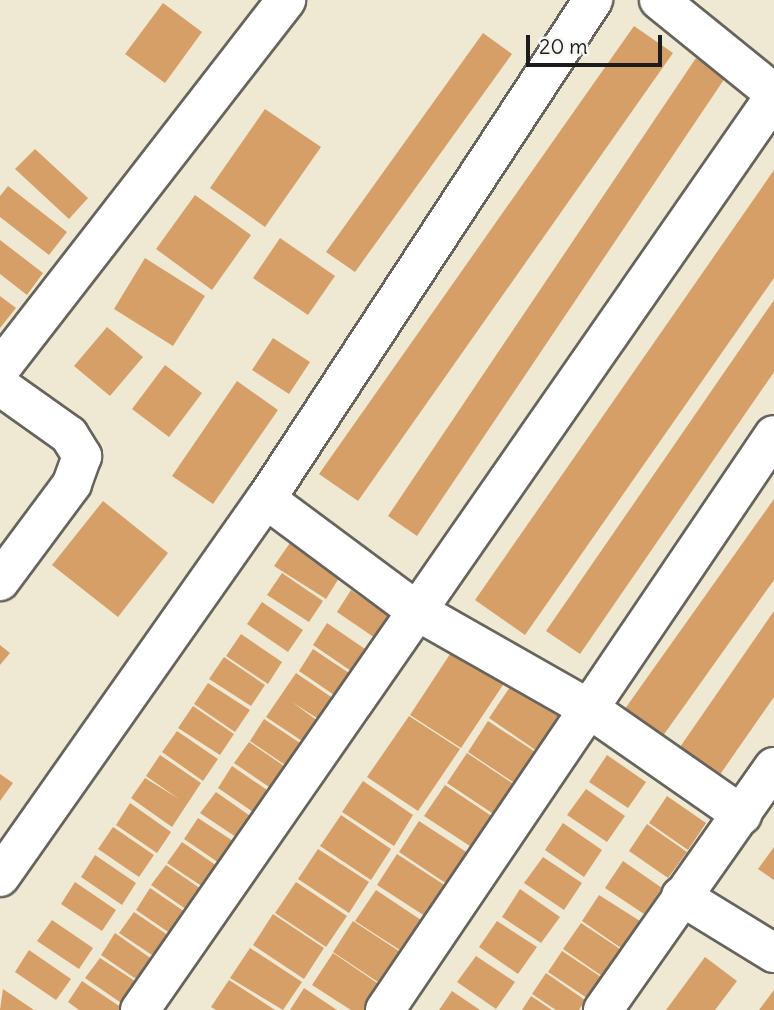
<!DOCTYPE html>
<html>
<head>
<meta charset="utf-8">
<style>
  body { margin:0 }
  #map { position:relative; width:774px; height:1010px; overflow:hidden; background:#efe9d3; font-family:Delius,sans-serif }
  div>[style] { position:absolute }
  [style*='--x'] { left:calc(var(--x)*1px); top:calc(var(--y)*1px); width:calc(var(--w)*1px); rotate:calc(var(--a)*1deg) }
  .building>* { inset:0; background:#d79f68 }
  .roads { filter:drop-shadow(2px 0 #66645c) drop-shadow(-2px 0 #66645c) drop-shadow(0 2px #66645c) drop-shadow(0 -2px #66645c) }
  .minor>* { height:38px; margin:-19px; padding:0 19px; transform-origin:19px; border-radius:19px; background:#fff }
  span { translate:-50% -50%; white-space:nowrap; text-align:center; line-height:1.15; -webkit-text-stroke:6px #f6f6f2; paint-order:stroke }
  .scale { position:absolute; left:526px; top:35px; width:136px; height:32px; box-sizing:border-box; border:4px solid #1c1c1c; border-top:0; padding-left:9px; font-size:21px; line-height:24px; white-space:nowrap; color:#1c1c1c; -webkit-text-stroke:5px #f6f6f2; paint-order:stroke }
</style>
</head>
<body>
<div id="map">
  <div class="building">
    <i style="clip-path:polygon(163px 3px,202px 32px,165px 83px,125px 54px)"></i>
    <i style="clip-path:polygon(634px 26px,673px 53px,358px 501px,319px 474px)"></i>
    <i style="clip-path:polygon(483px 33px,512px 54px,355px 272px,326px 252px)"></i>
    <i style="clip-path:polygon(696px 58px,725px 78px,417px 536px,388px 516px)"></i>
    <i style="clip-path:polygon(265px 109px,321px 147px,265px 227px,210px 188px)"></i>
    <i style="clip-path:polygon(35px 149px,88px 198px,69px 219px,15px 169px)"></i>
    <i style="clip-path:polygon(774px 170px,774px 278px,525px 635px,475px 600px)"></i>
    <i style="clip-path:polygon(8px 186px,67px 232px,49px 255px,0 217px,0 196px)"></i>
    <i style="clip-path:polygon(195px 195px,251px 235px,212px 290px,156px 249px)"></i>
    <i style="clip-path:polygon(280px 238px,335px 276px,308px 315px,253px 278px)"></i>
    <i style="clip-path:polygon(0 240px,43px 273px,27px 295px,0 274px)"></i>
    <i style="clip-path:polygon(145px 258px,205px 296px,173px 346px,114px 309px)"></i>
    <i style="clip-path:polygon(0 296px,16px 308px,0 328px)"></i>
    <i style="clip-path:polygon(774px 300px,774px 372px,580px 654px,546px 631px)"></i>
    <i style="clip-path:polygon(107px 327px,143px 357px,110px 396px,74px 366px)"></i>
    <i style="clip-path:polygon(273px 338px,310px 362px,289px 394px,252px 370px)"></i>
    <i style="clip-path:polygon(165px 365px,202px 393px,169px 437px,132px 409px)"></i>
    <i style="clip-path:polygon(237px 381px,278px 410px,213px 504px,172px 476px)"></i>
    <i style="clip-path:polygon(774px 499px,774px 580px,655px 747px,617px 720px)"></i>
    <i style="clip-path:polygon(103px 501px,168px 553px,118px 617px,52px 565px)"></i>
    <i style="clip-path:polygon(294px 537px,344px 570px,326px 599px,274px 566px)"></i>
    <i style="clip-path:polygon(282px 573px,323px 601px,309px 622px,267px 595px)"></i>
    <i style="clip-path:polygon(351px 590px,392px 618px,378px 640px,337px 612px)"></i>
    <i style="clip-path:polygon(262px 602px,303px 630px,288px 652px,247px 624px)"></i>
    <i style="clip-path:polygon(774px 611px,774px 697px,719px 776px,680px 747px)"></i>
    <i style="clip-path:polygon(327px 623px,368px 651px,354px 673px,313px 645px)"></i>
    <i style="clip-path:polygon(241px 634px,282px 662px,268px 684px,226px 656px)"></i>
    <i style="clip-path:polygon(0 645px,10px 653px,0 665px)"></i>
    <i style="clip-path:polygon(454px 648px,505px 682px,461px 748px,410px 715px)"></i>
    <i style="clip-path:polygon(313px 649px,355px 677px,340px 699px,299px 671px)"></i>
    <i style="clip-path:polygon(224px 657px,265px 685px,251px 706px,209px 679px)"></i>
    <i style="clip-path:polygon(296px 673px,337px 701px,323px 722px,292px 702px,322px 724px,308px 745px,266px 717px)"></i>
    <i style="clip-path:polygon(208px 683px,250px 710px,235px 732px,194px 704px)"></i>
    <i style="clip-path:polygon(512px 684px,563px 718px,540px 753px,489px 718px)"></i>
    <i style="clip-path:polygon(193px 706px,234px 734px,220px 755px,178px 728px)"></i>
    <i style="clip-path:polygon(409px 716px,460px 749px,418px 811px,367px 777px)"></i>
    <i style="clip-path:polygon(264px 719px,306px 747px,291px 769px,250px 741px)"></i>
    <i style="clip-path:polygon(488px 721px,540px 755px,519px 786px,468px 752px)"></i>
    <i style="clip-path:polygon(177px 731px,218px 759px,203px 781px,162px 752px)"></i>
    <i style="clip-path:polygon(249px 742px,290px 770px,275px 791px,234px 763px)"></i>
    <i style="clip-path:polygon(467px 753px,518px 787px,498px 817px,447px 783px)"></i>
    <i style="clip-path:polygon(160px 755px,201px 783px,172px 827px,131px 798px,145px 778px,179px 799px,146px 776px)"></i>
    <i style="clip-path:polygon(607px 755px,646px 782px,628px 808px,589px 782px)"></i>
    <i style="clip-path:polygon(232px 766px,273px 794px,259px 816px,218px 788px)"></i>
    <i style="clip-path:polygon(0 774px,13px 783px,0 801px)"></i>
    <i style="clip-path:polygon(363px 781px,413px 815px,394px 846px,342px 812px)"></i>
    <i style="clip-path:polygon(445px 785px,496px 819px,476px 850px,424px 816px)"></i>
    <i style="clip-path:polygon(586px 789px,625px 816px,607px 842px,567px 815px)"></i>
    <i style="clip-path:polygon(216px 792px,256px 820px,242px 841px,200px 813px)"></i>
    <i style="clip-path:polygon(667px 796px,706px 823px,688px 850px,649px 823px)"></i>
    <i style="clip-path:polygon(130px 803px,171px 832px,157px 853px,116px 825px)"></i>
    <i style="clip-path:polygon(341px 815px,391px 849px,371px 880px,320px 846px)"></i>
    <i style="clip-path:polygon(198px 818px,239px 845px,225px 867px,184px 839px)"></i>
    <i style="clip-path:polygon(419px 821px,471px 855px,450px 886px,399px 852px)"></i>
    <i style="clip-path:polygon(563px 823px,602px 850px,584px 877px,545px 850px)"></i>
    <i style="clip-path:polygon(647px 824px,687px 852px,668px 878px,629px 851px)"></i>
    <i style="clip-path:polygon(113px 827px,154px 855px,139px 877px,98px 849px)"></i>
    <i style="clip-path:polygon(182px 842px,223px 870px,209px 891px,167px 863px)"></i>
    <i style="clip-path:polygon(774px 847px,774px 880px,758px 869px)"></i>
    <i style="clip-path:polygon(318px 849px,369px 882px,349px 913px,298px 879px)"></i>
    <i style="clip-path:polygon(397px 854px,449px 888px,428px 918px,377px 885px)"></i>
    <i style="clip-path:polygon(95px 855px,136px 883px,122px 905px,81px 877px)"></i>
    <i style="clip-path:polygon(543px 857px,582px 883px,564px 910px,524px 883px)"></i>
    <i style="clip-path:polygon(623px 861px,662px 888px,644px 914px,605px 888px)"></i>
    <i style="clip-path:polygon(166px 865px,207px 893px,193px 914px,151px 885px)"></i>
    <i style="clip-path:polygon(75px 882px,116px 910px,102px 931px,61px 904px)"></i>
    <i style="clip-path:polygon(296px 882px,347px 916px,326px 947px,275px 913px)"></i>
    <i style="clip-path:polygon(150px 888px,191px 916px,177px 938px,136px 910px)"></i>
    <i style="clip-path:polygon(520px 889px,560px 917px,541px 943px,502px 917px)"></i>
    <i style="clip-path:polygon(376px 890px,427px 924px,406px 954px,355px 921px)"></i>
    <i style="clip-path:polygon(599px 895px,640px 921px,621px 948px,582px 921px)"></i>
    <i style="clip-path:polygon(134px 912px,175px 940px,161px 961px,119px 933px)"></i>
    <i style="clip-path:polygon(273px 914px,324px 948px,304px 979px,253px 945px)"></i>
    <i style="clip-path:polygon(52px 920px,93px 948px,79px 969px,37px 941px)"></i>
    <i style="clip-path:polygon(353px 921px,405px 955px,384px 986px,333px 952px)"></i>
    <i style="clip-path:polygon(497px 921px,537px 947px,518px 974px,479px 947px)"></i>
    <i style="clip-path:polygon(581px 923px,620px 949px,602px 976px,563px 949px)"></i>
    <i style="clip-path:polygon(115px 933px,156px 962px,142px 983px,101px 955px)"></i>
    <i style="clip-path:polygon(250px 948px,302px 982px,283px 1010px,230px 978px)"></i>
    <i style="clip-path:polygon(29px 950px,71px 979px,56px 1000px,15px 972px)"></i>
    <i style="clip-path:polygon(562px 951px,601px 977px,587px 998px,548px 972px)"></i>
    <i style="clip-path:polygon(333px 953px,383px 987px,369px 1010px,351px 1010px,312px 985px)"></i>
    <i style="clip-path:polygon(476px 956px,515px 982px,496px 1009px,457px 982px)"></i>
    <i style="clip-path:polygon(705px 957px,737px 981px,715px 1010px,666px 1010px)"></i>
    <i style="clip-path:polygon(100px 958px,141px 985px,127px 1007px,85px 978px)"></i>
    <i style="clip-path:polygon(546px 973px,585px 1000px,579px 1010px,556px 1010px,532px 994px)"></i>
    <i style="clip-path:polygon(229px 980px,275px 1010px,216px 1010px,211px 1007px)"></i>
    <i style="clip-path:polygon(82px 981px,125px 1010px,79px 1010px,68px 1002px)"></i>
    <i style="clip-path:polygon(304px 988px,337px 1010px,290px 1010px)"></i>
    <i style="clip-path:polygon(3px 989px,34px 1010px,0 1010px)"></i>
    <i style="clip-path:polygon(774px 990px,774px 1010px,759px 1010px)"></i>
    <i style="clip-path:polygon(452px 991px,480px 1010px,439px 1010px)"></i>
    <i style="clip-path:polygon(531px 996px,552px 1010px,522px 1010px)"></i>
  </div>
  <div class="roads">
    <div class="minor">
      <i style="--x:659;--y:0;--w:148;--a:39"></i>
      <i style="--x:0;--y:369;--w:467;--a:-52.2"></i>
      <i style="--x:0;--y:386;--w:85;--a:35.4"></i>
      <i style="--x:69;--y:435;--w:25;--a:58"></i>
      <i style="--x:82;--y:456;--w:30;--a:110"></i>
      <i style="--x:72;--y:484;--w:121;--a:126.6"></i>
      <i style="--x:266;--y:499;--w:188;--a:36.6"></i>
      <i style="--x:417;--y:611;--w:200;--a:29.6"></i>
      <i style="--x:591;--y:710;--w:184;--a:34.8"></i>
      <i style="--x:0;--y:877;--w:462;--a:-54.9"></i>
      <i style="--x:266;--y:499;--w:597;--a:-56.76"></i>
      <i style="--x:681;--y:896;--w:109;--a:31.5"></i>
      <i style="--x:140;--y:1010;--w:1112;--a:-55.22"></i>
      <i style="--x:385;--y:1010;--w:694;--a:-55.92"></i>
      <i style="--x:603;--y:1010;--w:297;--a:-54.9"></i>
    </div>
  </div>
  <div class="scale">20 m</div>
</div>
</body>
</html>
